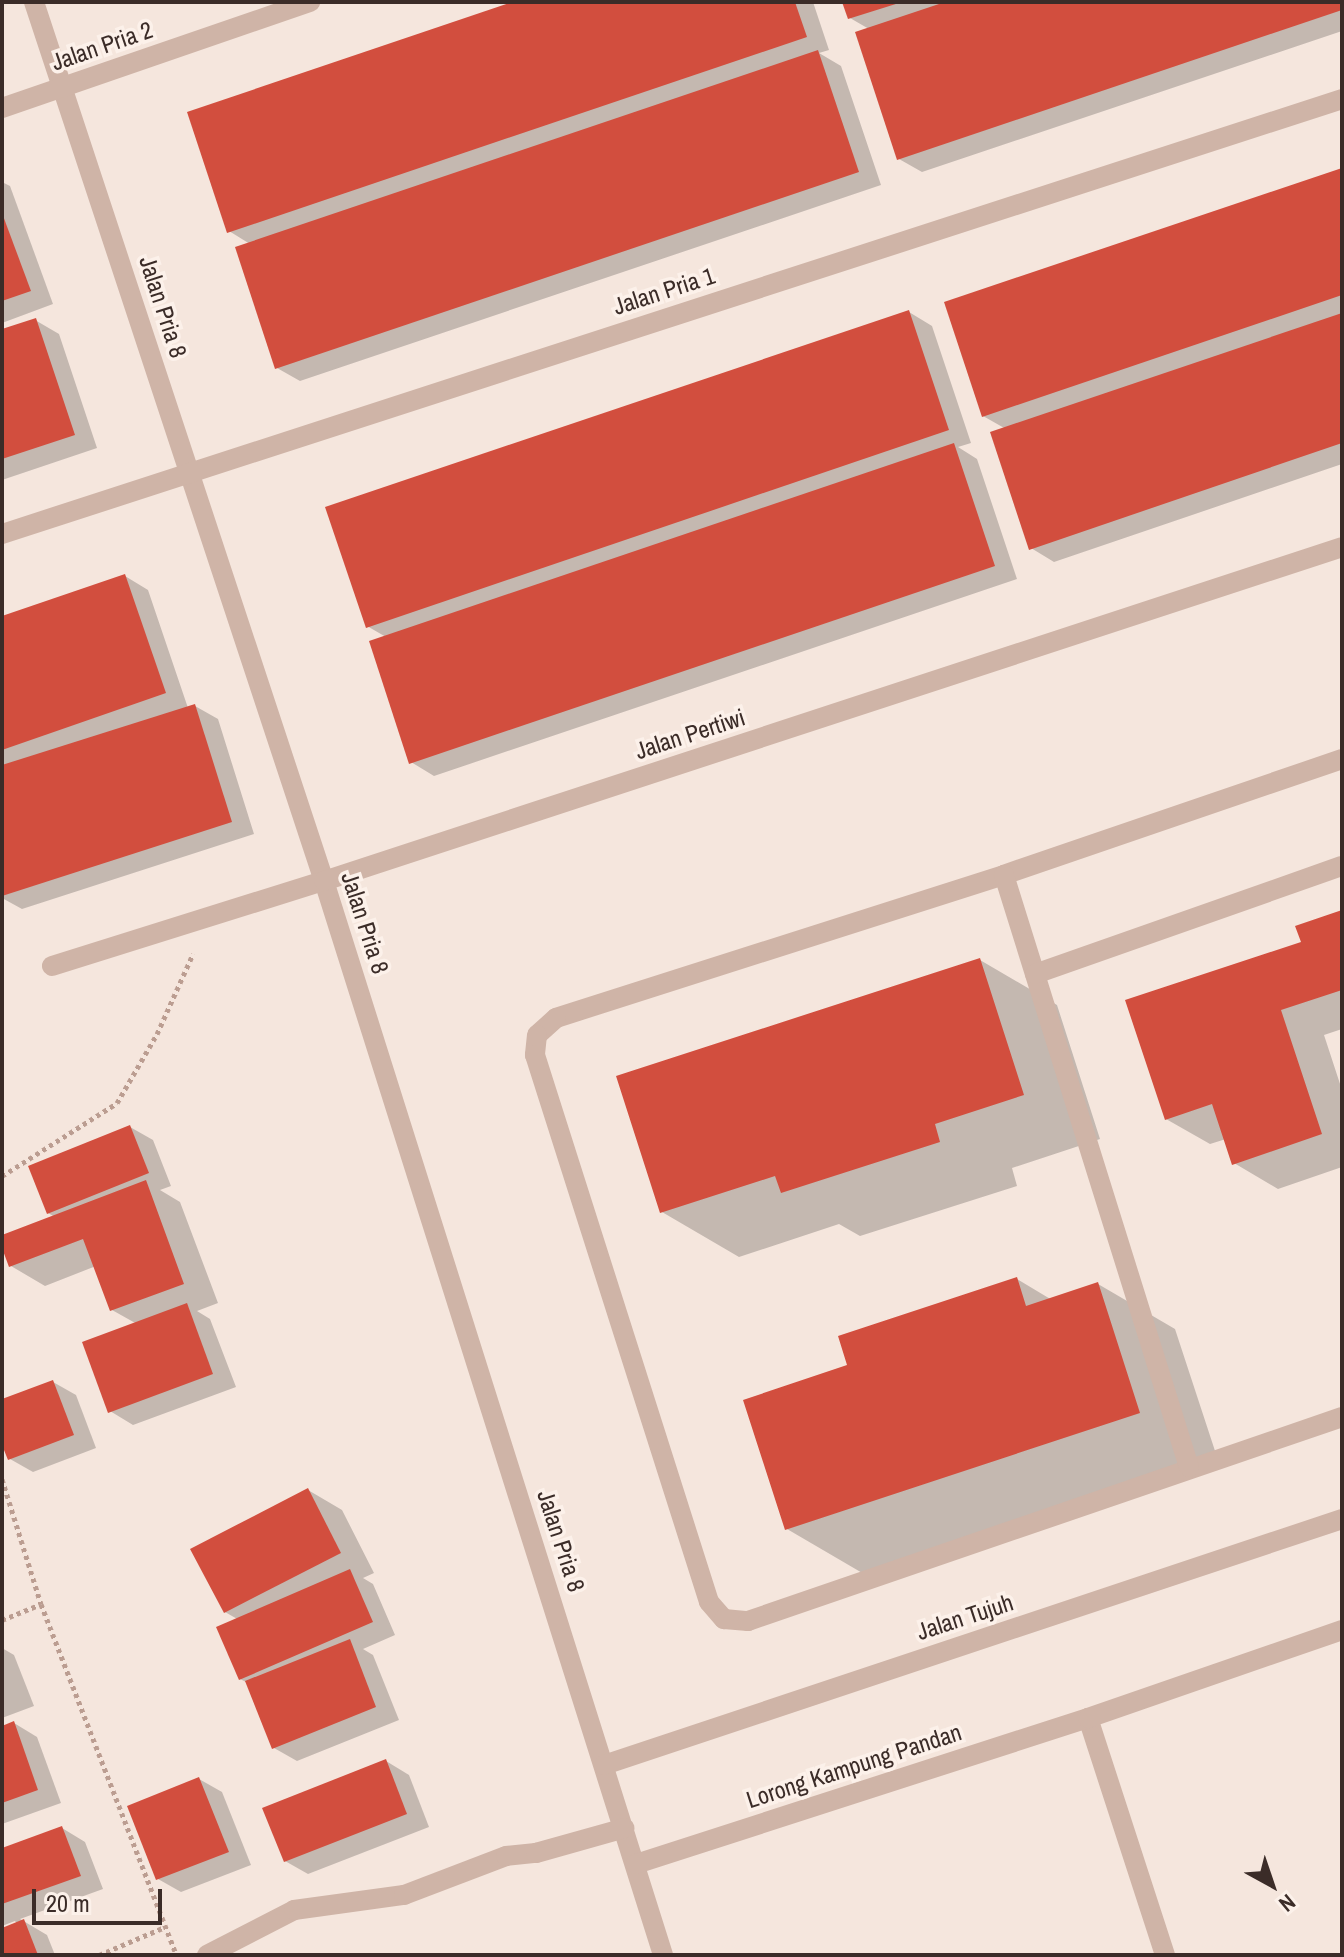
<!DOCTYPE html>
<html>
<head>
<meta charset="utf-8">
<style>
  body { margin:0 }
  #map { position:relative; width:1344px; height:1957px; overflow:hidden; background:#f5e6dd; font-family:"Archivo Narrow",sans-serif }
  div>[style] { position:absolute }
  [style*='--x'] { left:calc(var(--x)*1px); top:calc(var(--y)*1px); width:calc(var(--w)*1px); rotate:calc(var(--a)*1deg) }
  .shadow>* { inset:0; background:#0003 }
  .building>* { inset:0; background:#d24e3e }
  .path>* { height:5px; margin-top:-2.5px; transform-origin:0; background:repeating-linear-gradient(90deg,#bb9d91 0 4px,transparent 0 8px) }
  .minor>* { height:20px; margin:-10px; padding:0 10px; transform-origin:10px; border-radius:10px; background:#cfb4a7 }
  span { translate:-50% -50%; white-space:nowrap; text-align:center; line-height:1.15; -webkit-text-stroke:7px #fcf1ea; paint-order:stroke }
  .street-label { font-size:24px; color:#3b2c28 }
  .frame { position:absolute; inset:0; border:4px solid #3b2c28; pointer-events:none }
  .north { position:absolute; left:1232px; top:1845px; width:80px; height:80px; -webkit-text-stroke:6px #fcf1ea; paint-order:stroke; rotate:140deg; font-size:22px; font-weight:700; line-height:32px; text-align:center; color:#3b2c28 }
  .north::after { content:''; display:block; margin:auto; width:28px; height:36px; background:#3b2c28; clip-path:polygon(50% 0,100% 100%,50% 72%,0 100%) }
  .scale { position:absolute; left:32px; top:1889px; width:130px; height:36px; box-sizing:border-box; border:4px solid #3b2c28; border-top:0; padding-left:10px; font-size:24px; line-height:28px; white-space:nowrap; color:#3b2c28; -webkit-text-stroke:6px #fcf1ea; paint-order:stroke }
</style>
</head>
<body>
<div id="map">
  <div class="shadow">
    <i style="clip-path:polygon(518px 2px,813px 2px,829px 50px,819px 53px,841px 66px,881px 185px,300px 381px,277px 368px,250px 244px,229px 231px)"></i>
    <i style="clip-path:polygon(845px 2px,1342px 2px,1342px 31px,922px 172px,899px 159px,869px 29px,850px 18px)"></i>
    <i style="clip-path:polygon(1342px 170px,1342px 464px,1054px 562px,1031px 548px,1006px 429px,983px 416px)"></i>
    <i style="clip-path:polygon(2px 182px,10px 186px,53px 304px,2px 323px)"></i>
    <i style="clip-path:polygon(909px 312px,932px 326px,971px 443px,958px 447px,977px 459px,1017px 579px,434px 776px,411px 762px,386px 637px,367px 626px)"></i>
    <i style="clip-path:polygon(35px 320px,59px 334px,97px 448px,2px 480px,2px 331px)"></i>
    <i style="clip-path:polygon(125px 576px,148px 590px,188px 708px,195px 706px,218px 719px,254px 834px,22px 909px,2px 898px,2px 618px)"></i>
    <i style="clip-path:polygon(1342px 913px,1342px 1029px,1324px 1035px,1342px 1090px,1342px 1167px,1278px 1189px,1234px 1163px,1226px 1139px,1210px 1144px,1166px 1119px,1303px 943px)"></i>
    <i style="clip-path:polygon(980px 960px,1057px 1005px,1100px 1139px,1012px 1168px,1017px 1186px,860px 1236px,839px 1224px,739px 1257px,662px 1212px)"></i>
    <i style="clip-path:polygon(130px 1127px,153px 1140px,171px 1186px,160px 1190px,180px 1202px,218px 1303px,197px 1311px,210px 1319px,236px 1387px,133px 1425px,110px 1411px,137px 1324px,112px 1310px,96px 1266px,45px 1286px,11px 1266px,2px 1242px,2px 1237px,55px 1217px,48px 1213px)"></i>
    <i style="clip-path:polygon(1017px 1279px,1052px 1300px,1098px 1284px,1175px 1329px,1217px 1457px,864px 1574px,787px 1529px,849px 1367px)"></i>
    <i style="clip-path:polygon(53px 1382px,76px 1395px,96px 1448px,33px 1472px,10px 1459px,2px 1439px,2px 1401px)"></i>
    <i style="clip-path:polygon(308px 1490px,342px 1510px,374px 1573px,363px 1578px,373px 1584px,395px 1635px,363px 1649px,373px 1655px,399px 1720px,297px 1761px,274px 1748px,248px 1683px,240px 1679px,239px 1620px,225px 1612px)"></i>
    <i style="clip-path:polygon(2px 1648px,14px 1655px,34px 1706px,2px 1718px)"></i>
    <i style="clip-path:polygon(14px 1723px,37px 1737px,61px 1803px,2px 1824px,2px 1728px)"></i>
    <i style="clip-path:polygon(386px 1761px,409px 1775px,429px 1827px,308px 1874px,285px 1861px)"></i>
    <i style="clip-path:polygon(199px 1779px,222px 1792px,251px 1865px,181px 1892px,158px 1879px)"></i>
    <i style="clip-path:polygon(62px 1828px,85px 1842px,103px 1889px,20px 1919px,47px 1935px,55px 1955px,2px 1955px,2px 1930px,17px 1924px,15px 1921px,2px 1926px,2px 1850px)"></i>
  </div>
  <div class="building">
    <i style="clip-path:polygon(512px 2px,795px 2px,807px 37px,227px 233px,187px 112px)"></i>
    <i style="clip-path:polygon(842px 2px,899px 2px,899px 3px,848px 19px)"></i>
    <i style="clip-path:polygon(945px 2px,1342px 2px,1342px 10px,897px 160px,855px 32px)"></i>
    <i style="clip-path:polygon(818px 50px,859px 172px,275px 369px,235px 247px)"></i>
    <i style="clip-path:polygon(1342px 168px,1342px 295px,982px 417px,944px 302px)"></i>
    <i style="clip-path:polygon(2px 213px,31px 291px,2px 301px)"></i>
    <i style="clip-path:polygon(909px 310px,949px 430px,366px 628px,325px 507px)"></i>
    <i style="clip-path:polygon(1342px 313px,1342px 443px,1029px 550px,990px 432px)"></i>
    <i style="clip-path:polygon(36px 318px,75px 435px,2px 459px,2px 329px)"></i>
    <i style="clip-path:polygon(954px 443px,995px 566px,409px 764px,369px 641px)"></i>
    <i style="clip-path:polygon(125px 574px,166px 693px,2px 750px,2px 616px)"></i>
    <i style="clip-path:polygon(195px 704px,232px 822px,2px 896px,2px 765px)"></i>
    <i style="clip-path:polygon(1342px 910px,1342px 990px,1281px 1010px,1322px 1134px,1232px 1165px,1212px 1104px,1165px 1120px,1125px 1000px,1301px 942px,1295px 926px)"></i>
    <i style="clip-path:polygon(980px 958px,1024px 1095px,935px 1124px,940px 1142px,781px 1193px,775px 1176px,660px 1213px,616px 1076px)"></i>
    <i style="clip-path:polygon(130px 1125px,149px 1173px,47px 1214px,28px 1166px)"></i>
    <i style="clip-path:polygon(146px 1180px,184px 1284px,110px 1311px,83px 1239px,9px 1267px,2px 1248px,2px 1235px)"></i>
    <i style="clip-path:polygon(1017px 1277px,1026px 1306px,1098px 1282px,1140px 1413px,785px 1530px,743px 1400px,847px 1365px,838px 1336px)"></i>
    <i style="clip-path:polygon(187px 1303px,213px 1374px,108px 1413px,82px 1342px)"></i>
    <i style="clip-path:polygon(53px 1380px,74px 1435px,8px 1460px,2px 1445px,2px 1399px)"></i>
    <i style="clip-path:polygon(308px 1488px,341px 1553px,224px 1613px,190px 1549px)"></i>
    <i style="clip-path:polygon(350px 1569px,373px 1622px,239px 1680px,216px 1627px)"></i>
    <i style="clip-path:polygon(350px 1639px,376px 1707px,272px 1749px,245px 1681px)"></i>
    <i style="clip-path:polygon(14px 1721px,38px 1790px,2px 1803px,2px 1726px)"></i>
    <i style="clip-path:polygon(386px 1759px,407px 1814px,284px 1862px,262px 1808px)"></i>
    <i style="clip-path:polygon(199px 1777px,229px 1852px,156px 1880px,127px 1806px)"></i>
    <i style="clip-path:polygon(62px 1826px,81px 1876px,2px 1904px,2px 1848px)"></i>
    <i style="clip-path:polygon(24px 1919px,38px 1955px,2px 1955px,2px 1928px)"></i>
  </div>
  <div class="path">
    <i style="--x:2;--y:1176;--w:136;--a:-32.4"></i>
    <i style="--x:117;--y:1103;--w:80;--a:-59.9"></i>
    <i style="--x:157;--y:1034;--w:88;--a:-65.8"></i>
    <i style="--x:2;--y:1479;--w:131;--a:72.7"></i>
    <i style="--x:41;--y:1604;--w:372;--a:68.9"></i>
    <i style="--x:2;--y:1620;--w:42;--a:-22.3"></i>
    <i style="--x:99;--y:1955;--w:72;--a:-23"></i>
  </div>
  <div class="minor">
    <i style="--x:34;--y:2;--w:926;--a:71.74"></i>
    <i style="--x:324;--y:881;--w:1126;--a:72.48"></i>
    <i style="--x:2;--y:108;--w:326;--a:-19"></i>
    <i style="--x:2;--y:534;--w:1409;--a:-17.98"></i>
    <i style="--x:1342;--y:759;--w:357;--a:161.1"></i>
    <i style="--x:1004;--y:875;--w:470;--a:162.3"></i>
    <i style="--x:556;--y:1018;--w:25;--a:138"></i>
    <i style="--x:537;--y:1035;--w:20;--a:96"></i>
    <i style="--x:535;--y:1055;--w:574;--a:72.35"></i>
    <i style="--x:709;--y:1602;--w:23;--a:49"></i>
    <i style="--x:724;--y:1619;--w:24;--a:5"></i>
    <i style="--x:748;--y:1621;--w:628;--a:-18.95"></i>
    <i style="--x:1004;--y:875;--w:620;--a:72.65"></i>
    <i style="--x:52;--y:966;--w:285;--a:-17.4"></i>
    <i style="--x:324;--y:881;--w:1071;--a:-18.16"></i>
    <i style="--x:1035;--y:974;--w:325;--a:-19.4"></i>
    <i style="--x:1088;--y:1718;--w:249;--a:72"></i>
    <i style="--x:604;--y:1765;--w:778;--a:-18.43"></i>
    <i style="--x:636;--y:1864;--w:475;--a:-17.9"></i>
    <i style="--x:1088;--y:1718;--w:269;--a:-19.1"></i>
    <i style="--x:207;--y:1955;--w:98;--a:-27.3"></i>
    <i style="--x:294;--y:1910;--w:111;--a:-7.8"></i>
    <i style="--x:404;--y:1895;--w:109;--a:-20.9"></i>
    <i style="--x:506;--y:1856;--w:30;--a:-6"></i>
    <i style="--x:536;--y:1853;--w:92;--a:-15.7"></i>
  </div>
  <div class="street-label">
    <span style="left:102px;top:46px;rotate:-19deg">Jalan Pria 2</span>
    <span style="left:664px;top:291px;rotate:-18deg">Jalan Pria 1</span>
    <span style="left:163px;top:307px;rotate:72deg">Jalan Pria 8</span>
    <span style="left:690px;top:734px;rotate:-18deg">Jalan Pertiwi</span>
    <span style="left:365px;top:923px;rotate:72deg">Jalan Pria 8</span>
    <span style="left:561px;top:1541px;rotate:72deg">Jalan Pria 8</span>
    <span style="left:965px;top:1617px;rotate:-18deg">Jalan Tujuh</span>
    <span style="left:854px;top:1766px;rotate:-18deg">Lorong Kampung Pandan</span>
  </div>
  <div class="frame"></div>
  <div class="north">N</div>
  <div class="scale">20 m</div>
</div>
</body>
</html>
